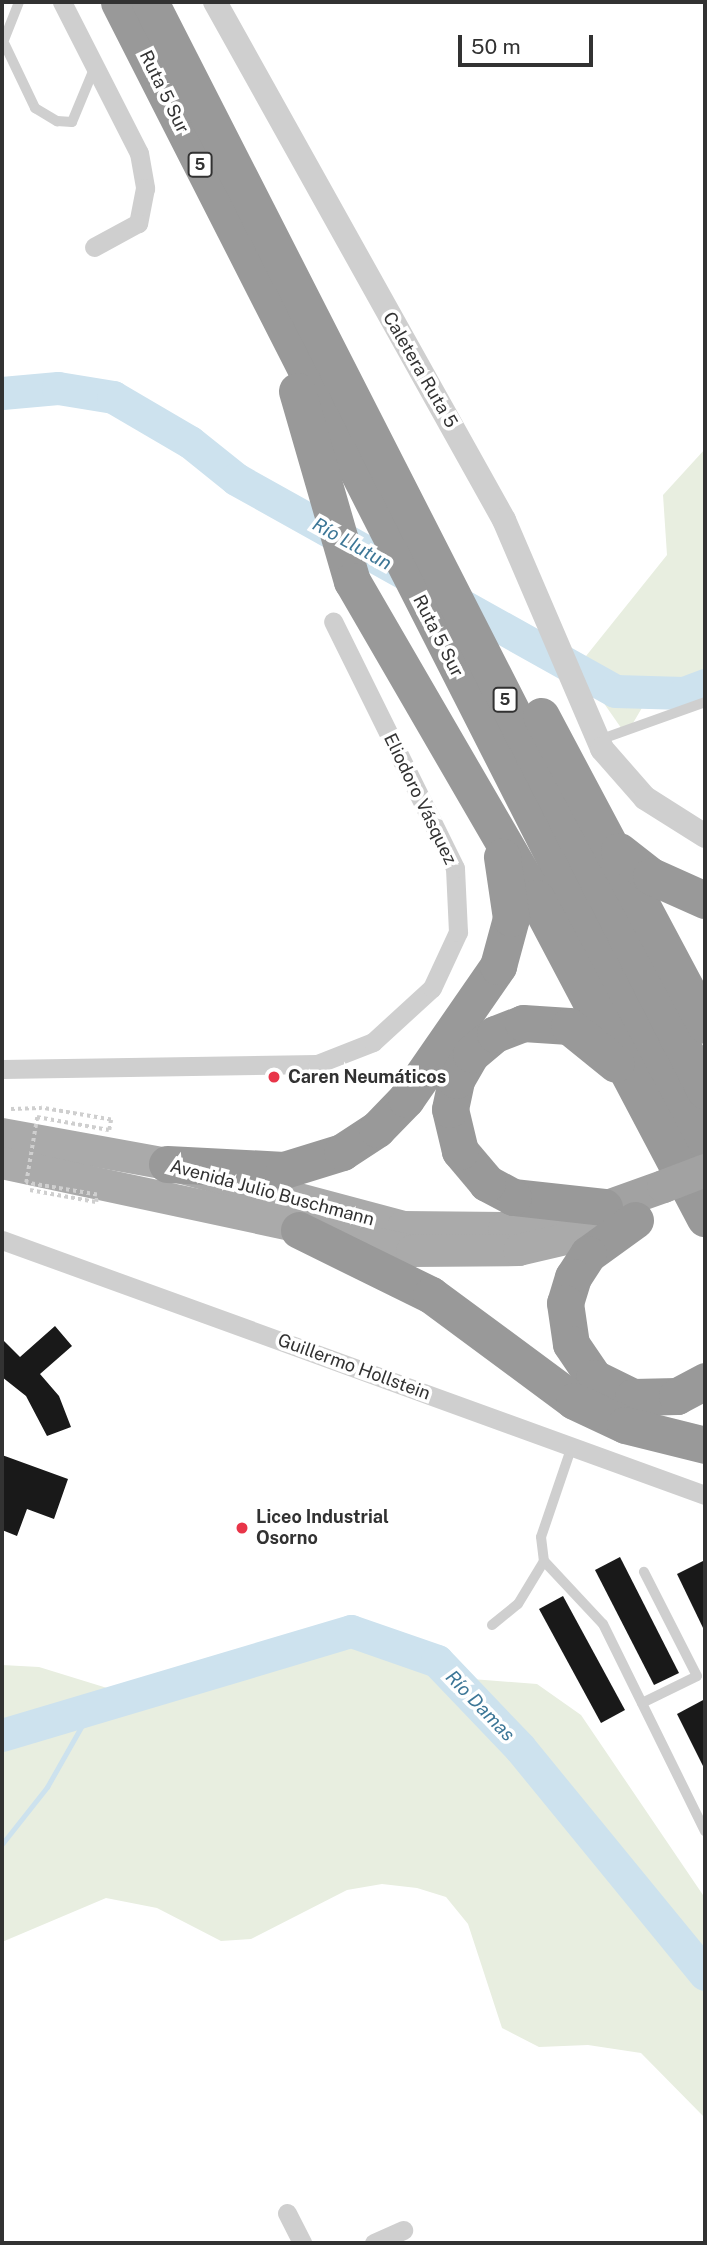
<!DOCTYPE html>
<html>
<head>
<meta charset="utf-8">
<style>
  body { margin:0 }
  #map { position:relative; width:707px; height:2245px; overflow:hidden; background:#fff; font-family:"Public Sans",sans-serif }
  div>[style] { position:absolute }
  [style*='--x'] { left:calc(var(--x)*1px); top:calc(var(--y)*1px); width:calc(var(--w)*1px); rotate:calc(var(--a)*1deg) }
  .green>* { inset:0; background:#e8eee0 }
  .stream>* { height:5px; margin:-2.5px; padding:0 2.5px; transform-origin:2.5px; border-radius:2.5px; background:#cde2ee }
  .river>* { height:33px; margin:-16.5px; padding:0 16.5px; transform-origin:16.5px; border-radius:16.5px; background:#cde2ee }
  .building>* { inset:0; background:#191919 }
  .path>* { height:3.5px; margin-top:-1.75px; transform-origin:0; background:repeating-linear-gradient(90deg,#cfcfcf 0 3.5px,transparent 0 7px) }
  .service>* { height:10px; margin:-5px; padding:0 5px; transform-origin:5px; border-radius:5px; background:#cfcfcf }
  .minor>* { height:19px; margin:-9.5px; padding:0 9.5px; transform-origin:9.5px; border-radius:9.5px; background:#cfcfcf }
  .tertiary>* { height:24px; margin:-12px; padding:0 12px; transform-origin:12px; border-radius:12px; background:#cfcfcf }
  .primary>* { height:32px; margin:-16px; padding:0 16px; transform-origin:16px; border-radius:16px; background:#aaa }
  .trunk>* { height:33px; margin:-16.5px; padding:0 16.5px; transform-origin:16.5px; border-radius:16.5px; background:#a2a2a2 }
  .motorway>* { height:37px; margin:-18.5px; padding:0 18.5px; transform-origin:18.5px; border-radius:18.5px; background:#999 }
  .path-bridge>* { height:3.5px; margin-top:-1.75px; transform-origin:0; background:repeating-linear-gradient(90deg,#cfcfcf 0 3.5px,transparent 0 7px) }
  .trunk-bridge>* { height:33px; margin:-16.5px; padding:0 16.5px; transform-origin:16.5px; border-radius:16.5px; background:#a2a2a2 }
  .dots>* { width:19px; height:19px; translate:-50% -50%; box-sizing:border-box; border:4px solid #fff; border-radius:50% }
  span { translate:-50% -50%; white-space:nowrap; text-align:center; line-height:1.15; -webkit-text-stroke:7px #fff; paint-order:stroke }
  .shield-label span { padding:2px 5px; background:#fff; border:2px solid; border-radius:5px; -webkit-text-stroke-width:0 }
  .shield-label { font-size:16px; color:#323232; font-weight:700 }
  .street-label { font-size:18px; color:#323232 }
  .poi-label { font-size:18px; color:#323232; font-weight:700 }
  .left { translate:0 -50%; text-align:left }
  .water-label { font-size:19px; color:#3d7797; font-style:italic }
  .frame { position:absolute; inset:0; border:4px solid #323232; pointer-events:none }
  .scale { position:absolute; left:458px; top:35px; width:135px; height:32px; box-sizing:border-box; border:4px solid #323232; border-top:0; padding-left:9px; font-size:21px; line-height:24px; white-space:nowrap; color:#323232; -webkit-text-stroke:5px #fff; paint-order:stroke }
</style>
</head>
<body>
<div id="map">
  <div class="green">
    <i style="clip-path:polygon(705px 449px,705px 678px,646px 701px,626px 735px,578px 666px,667px 555px,663px 495px)"></i>
    <i style="clip-path:polygon(366px 1648px,437px 1661px,472px 1679px,537px 1684px,581px 1715px,705px 1898px,705px 2118px,641px 2053px,588px 2045px,539px 2047px,502px 2028px,468px 1924px,446px 1897px,417px 1888px,382px 1884px,347px 1890px,251px 1939px,221px 1941px,157px 1908px,106px 1898px,2px 1942px,2px 1665px,39px 1667px,146px 1700px,274px 1654px)"></i>
  </div>
  <div class="stream">
    <i style="--x:2;--y:1844;--w:73;--a:-51.7"></i>
    <i style="--x:47;--y:1787;--w:85;--a:-60.4"></i>
  </div>
  <div class="river">
    <i style="--x:2;--y:393;--w:56;--a:-5.1"></i>
    <i style="--x:58;--y:388;--w:56;--a:9.3"></i>
    <i style="--x:113;--y:397;--w:89;--a:30.3"></i>
    <i style="--x:190;--y:442;--w:59;--a:38.8"></i>
    <i style="--x:236;--y:479;--w:434;--a:29.2"></i>
    <i style="--x:615;--y:691;--w:69;--a:1.7"></i>
    <i style="--x:684;--y:693;--w:22;--a:-21"></i>
    <i style="--x:2;--y:1735;--w:364;--a:-16.6"></i>
    <i style="--x:351;--y:1631;--w:91;--a:19.2"></i>
    <i style="--x:437;--y:1661;--w:120;--a:46.3"></i>
    <i style="--x:520;--y:1748;--w:292;--a:50.7"></i>
  </div>
  <div class="building">
    <i style="clip-path:polygon(55px 1326px,72px 1346px,40px 1374px,59px 1396px,71px 1427px,47px 1436px,26px 1396px,2px 1377px,2px 1339px,20px 1357px)"></i>
    <i style="clip-path:polygon(2px 1455px,68px 1479px,54px 1519px,27px 1509px,17px 1536px,2px 1530px)"></i>
    <i style="clip-path:polygon(620px 1557px,679px 1673px,654px 1685px,595px 1570px)"></i>
    <i style="clip-path:polygon(705px 1560px,705px 1632px,677px 1574px)"></i>
    <i style="clip-path:polygon(563px 1596px,625px 1710px,601px 1723px,539px 1609px)"></i>
    <i style="clip-path:polygon(705px 1699px,705px 1770px,677px 1714px)"></i>
  </div>
  <div class="path">
    <i style="--x:11;--y:1109;--w:30;--a:-2"></i>
  </div>
  <div class="service">
    <i style="--x:2;--y:45;--w:46;--a:-68.4"></i>
    <i style="--x:5;--y:45;--w:70;--a:64.5"></i>
    <i style="--x:35;--y:108;--w:26;--a:31"></i>
    <i style="--x:57;--y:121;--w:15;--a:4"></i>
    <i style="--x:72;--y:122;--w:57;--a:-67.5"></i>
    <i style="--x:599;--y:740;--w:113;--a:-19.7"></i>
    <i style="--x:572;--y:1446;--w:96;--a:108.8"></i>
    <i style="--x:541;--y:1537;--w:24;--a:83"></i>
    <i style="--x:544;--y:1561;--w:86;--a:46.9"></i>
    <i style="--x:603;--y:1624;--w:231;--a:63.8"></i>
    <i style="--x:492;--y:1625;--w:33;--a:-39"></i>
    <i style="--x:518;--y:1604;--w:50;--a:-58.8"></i>
    <i style="--x:642;--y:1703;--w:61;--a:-26.1"></i>
    <i style="--x:697;--y:1676;--w:117;--a:-117"></i>
  </div>
  <div class="minor">
    <i style="--x:62;--y:2;--w:169;--a:63"></i>
    <i style="--x:139;--y:153;--w:36;--a:80"></i>
    <i style="--x:145;--y:188;--w:36;--a:101"></i>
    <i style="--x:138;--y:223;--w:50;--a:151.4"></i>
    <i style="--x:2;--y:1069;--w:315;--a:-0.9"></i>
    <i style="--x:317;--y:1064;--w:60;--a:-21.4"></i>
    <i style="--x:373;--y:1042;--w:80;--a:-42.5"></i>
    <i style="--x:432;--y:988;--w:62;--a:-65.1"></i>
    <i style="--x:458;--y:932;--w:64;--a:-92.7"></i>
    <i style="--x:455;--y:868;--w:275;--a:-116.3"></i>
    <i style="--x:2;--y:1240;--w:748;--a:19.94"></i>
    <i style="--x:287;--y:2213;--w:34;--a:63"></i>
    <i style="--x:374;--y:2243;--w:32;--a:-24"></i>
  </div>
  <div class="tertiary">
    <i style="--x:215;--y:2;--w:593;--a:60.84"></i>
    <i style="--x:504;--y:520;--w:249;--a:66.8"></i>
    <i style="--x:602;--y:749;--w:65;--a:48.7"></i>
    <i style="--x:645;--y:798;--w:71;--a:32.3"></i>
  </div>
  <div class="primary">
    <i style="--x:2;--y:1134;--w:168;--a:10.3"></i>
    <i style="--x:167;--y:1164;--w:244;--a:14.9"></i>
    <i style="--x:403;--y:1227;--w:101;--a:0.6"></i>
    <i style="--x:504;--y:1228;--w:94;--a:-11.7"></i>
    <i style="--x:2;--y:1163;--w:419;--a:12.1"></i>
    <i style="--x:412;--y:1251;--w:107;--a:-0.5"></i>
    <i style="--x:519;--y:1250;--w:101;--a:-13.2"></i>
  </div>
  <div class="trunk">
    <i style="--x:604;--y:1207;--w:63;--a:-19.6"></i>
  </div>
  <div class="motorway">
    <i style="--x:119;--y:2;--w:1292;--a:63.04"></i>
    <i style="--x:150;--y:2;--w:1222;--a:62.99"></i>
    <i style="--x:297;--y:391;--w:198;--a:73.9"></i>
    <i style="--x:352;--y:581;--w:367;--a:59.9"></i>
    <i style="--x:536;--y:898;--w:362;--a:62.2"></i>
    <i style="--x:541;--y:716;--w:350;--a:62"></i>
    <i style="--x:619;--y:851;--w:41;--a:38"></i>
    <i style="--x:651;--y:876;--w:59;--a:24"></i>
    <i style="--x:167;--y:1164;--w:117;--a:2.9"></i>
    <i style="--x:284;--y:1170;--w:61;--a:-17.2"></i>
    <i style="--x:342;--y:1152;--w:42;--a:-33.3"></i>
    <i style="--x:377;--y:1129;--w:42;--a:-46"></i>
    <i style="--x:406;--y:1099;--w:162;--a:-55.3"></i>
    <i style="--x:498;--y:966;--w:50;--a:-74.8"></i>
    <i style="--x:511;--y:918;--w:62;--a:-98.4"></i>
    <i style="--x:604;--y:1207;--w:92;--a:-173.7"></i>
    <i style="--x:513;--y:1197;--w:30;--a:-152"></i>
    <i style="--x:487;--y:1183;--w:42;--a:-130.2"></i>
    <i style="--x:460;--y:1151;--w:43;--a:-103.4"></i>
    <i style="--x:450;--y:1109;--w:30;--a:-78"></i>
    <i style="--x:456;--y:1080;--w:30;--a:-60"></i>
    <i style="--x:471;--y:1054;--w:31;--a:-40"></i>
    <i style="--x:495;--y:1034;--w:30;--a:-21"></i>
    <i style="--x:523;--y:1023;--w:46;--a:3.7"></i>
    <i style="--x:569;--y:1026;--w:60;--a:39"></i>
    <i style="--x:635;--y:1220;--w:58;--a:144.1"></i>
    <i style="--x:588;--y:1254;--w:27;--a:123"></i>
    <i style="--x:573;--y:1277;--w:27;--a:107"></i>
    <i style="--x:565;--y:1303;--w:41;--a:81.7"></i>
    <i style="--x:571;--y:1344;--w:41;--a:55.9"></i>
    <i style="--x:594;--y:1378;--w:43;--a:26"></i>
    <i style="--x:633;--y:1397;--w:44;--a:-1.3"></i>
    <i style="--x:677;--y:1396;--w:32;--a:-28"></i>
    <i style="--x:299;--y:1230;--w:147;--a:26.2"></i>
    <i style="--x:431;--y:1295;--w:178;--a:36.5"></i>
    <i style="--x:574;--y:1401;--w:56;--a:25.2"></i>
    <i style="--x:625;--y:1425;--w:82;--a:14"></i>
  </div>
  <div class="path-bridge">
    <i style="--x:30;--y:1190;--w:67;--a:10.3"></i>
    <i style="--x:96;--y:1202;--w:7;--a:-82"></i>
    <i style="--x:97;--y:1195;--w:72;--a:-170.4"></i>
    <i style="--x:26;--y:1183;--w:67;--a:-80.5"></i>
    <i style="--x:37;--y:1117;--w:73;--a:10.2"></i>
    <i style="--x:109;--y:1130;--w:10;--a:-79"></i>
    <i style="--x:111;--y:1120;--w:71;--a:-170.3"></i>
  </div>
  <div class="trunk-bridge">
    <i style="--x:663;--y:1186;--w:45;--a:-20.9"></i>
  </div>
  <div class="dots">
    <i style="left:274px;top:1077px;background:#e83549"></i>
    <i style="left:242px;top:1528px;background:#e83549"></i>
  </div>
  <div class="shield-label">
    <span style="left:200px;top:165px">5</span>
    <span style="left:505px;top:700px">5</span>
  </div>
  <div class="street-label">
    <span style="left:164px;top:92px;rotate:64deg">Ruta 5 Sur</span>
    <span style="left:420px;top:370px;rotate:60deg">Caletera Ruta 5</span>
    <span style="left:438px;top:636px;rotate:63deg">Ruta 5 Sur</span>
    <span style="left:420px;top:799px;rotate:64deg">Eliodoro Vásquez</span>
    <span style="left:272px;top:1193px;rotate:15deg">Avenida Julio Buschmann</span>
    <span style="left:354px;top:1367px;rotate:20deg">Guillermo Hollstein</span>
  </div>
  <div class="poi-label">
    <span class="left" style="left:288px;top:1077px">Caren Neumáticos</span>
    <span class="left" style="left:256px;top:1528px">Liceo Industrial<br>Osorno</span>
  </div>
  <div class="water-label">
    <span style="left:352px;top:544px;rotate:29deg">Río Llutun</span>
    <span style="left:480px;top:1706px;rotate:46deg">Río Damas</span>
  </div>
  <div class="frame"></div>
  <div class="scale">50 m</div>
</div>
</body>
</html>
